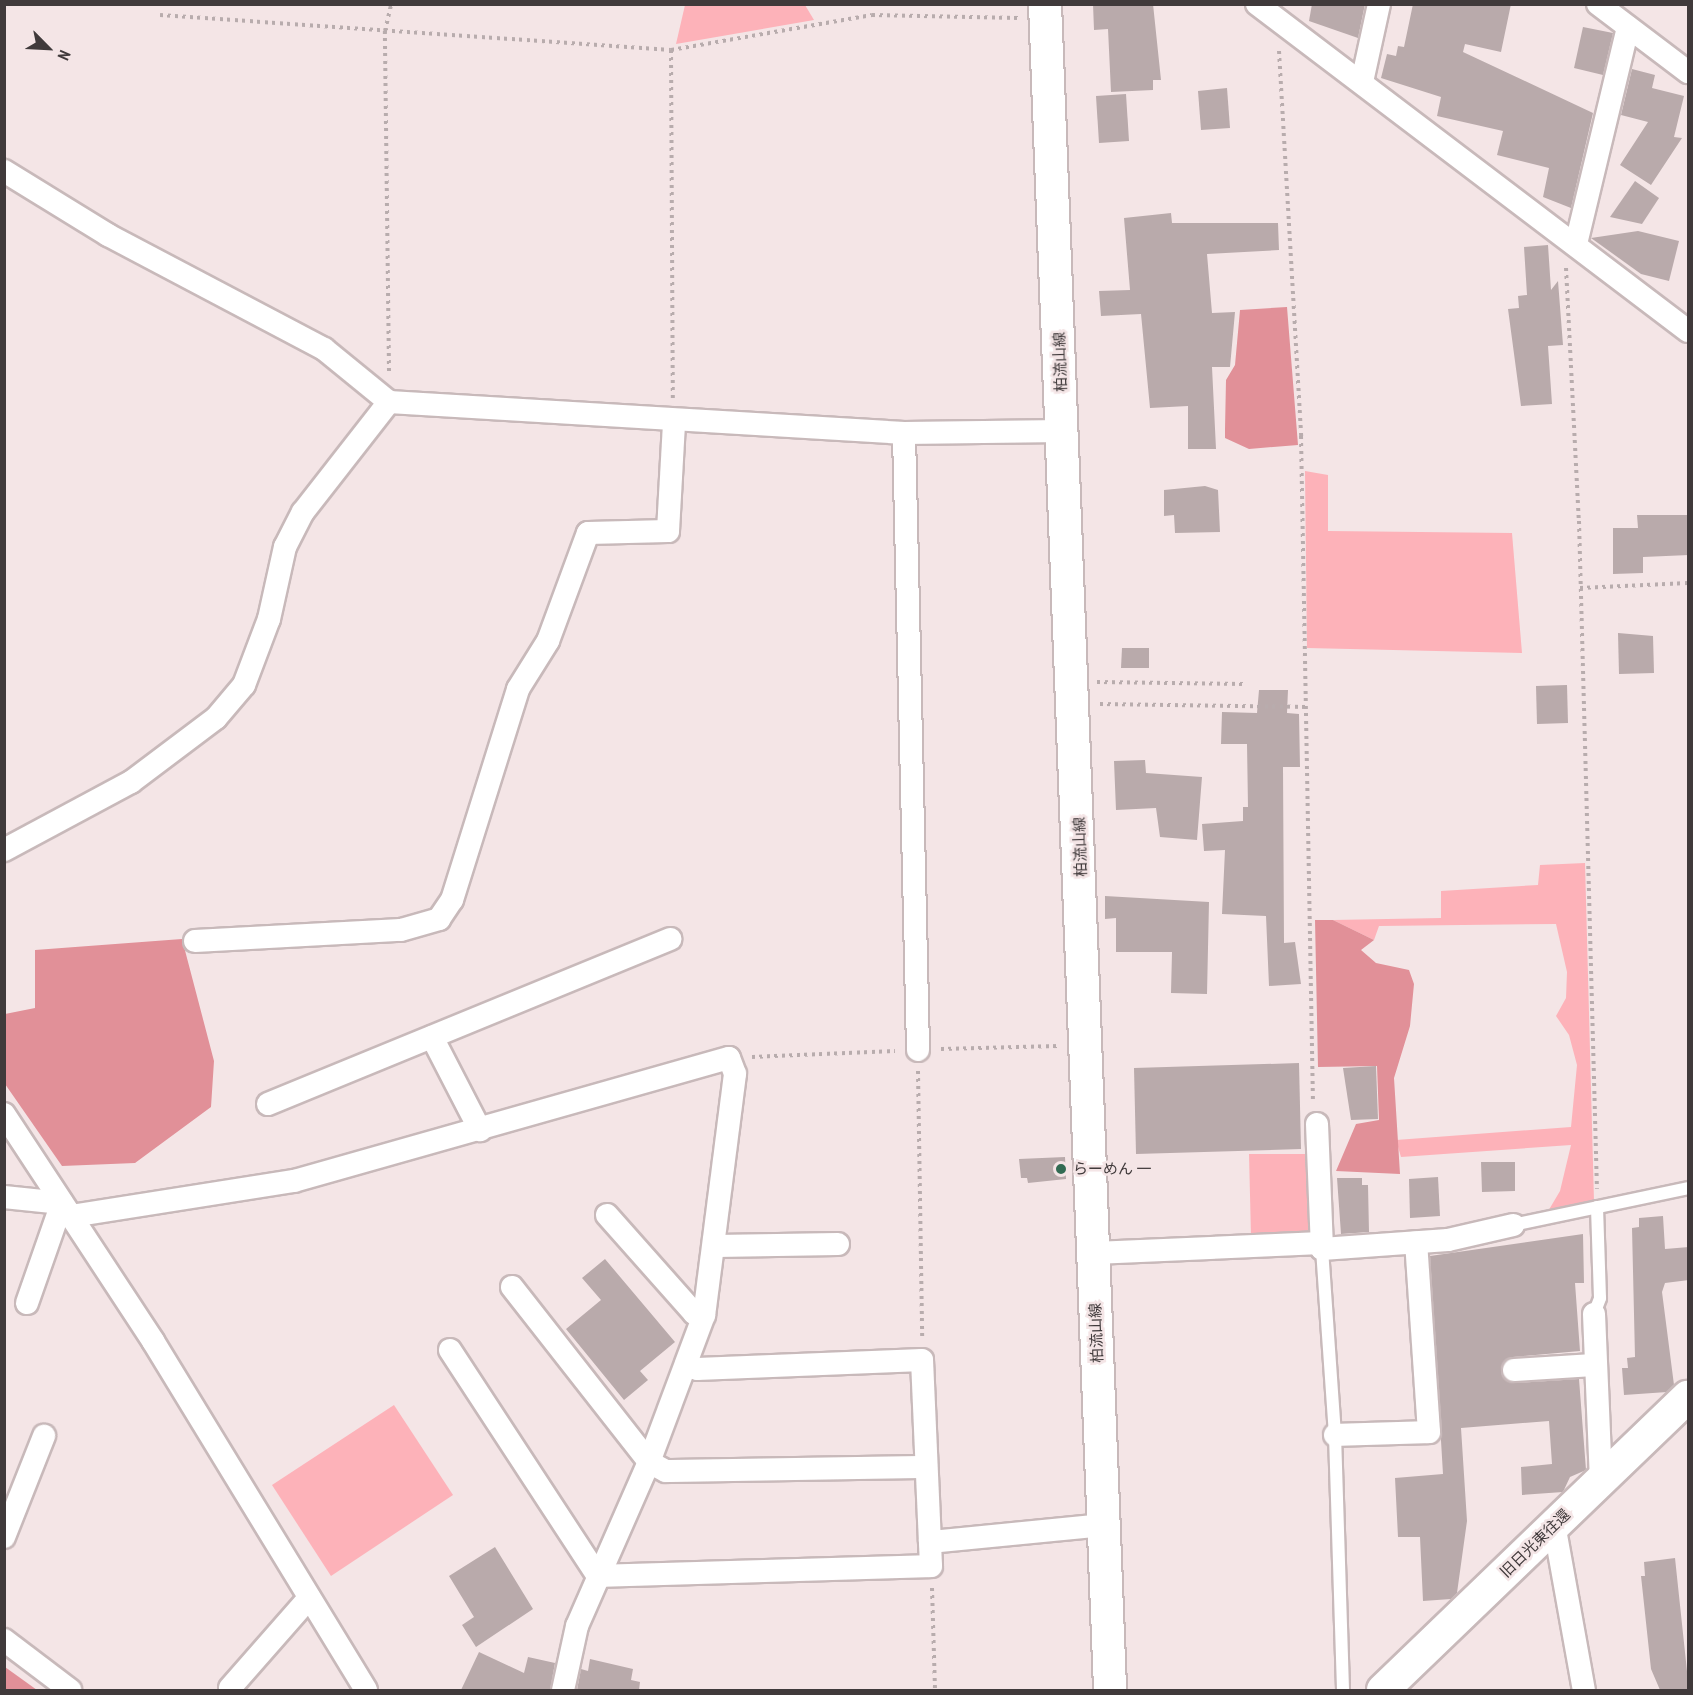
<!DOCTYPE html>
<html>
<head>
<meta charset="utf-8">
<style>
  body { margin:0 }
  #map { position:relative; width:1693px; height:1695px; overflow:hidden; background:#f4e5e6; font-family:"PT Sans Narrow","Noto Sans JP",sans-serif }
  div>[style] { position:absolute }
  [style*='--x'] { left:calc(var(--x)*1px); top:calc(var(--y)*1px); width:calc(var(--w)*1px); rotate:calc(var(--a)*1deg) }
  .green>* { inset:0; background:#fdb2b9 }
  .forest>* { inset:0; background:#e19098 }
  .building>* { inset:0; background:#b9aaab }
  .path>* { height:4px; margin-top:-2px; transform-origin:0; background:repeating-linear-gradient(90deg,#b8acad 0 3px,transparent 0 7.5px) }
  .roads { filter:drop-shadow(2px 0 #c8b9ba) drop-shadow(-2px 0 #c8b9ba) drop-shadow(0 2px #c8b9ba) drop-shadow(0 -2px #c8b9ba) }
  .lane>* { height:12px; margin:-6px; padding:0 6px; transform-origin:6px; border-radius:6px; background:#fff }
  .street>* { height:22px; margin:-11px; padding:0 11px; transform-origin:11px; border-radius:11px; background:#fff }
  .secondary>* { height:32px; margin:-16px; padding:0 16px; transform-origin:16px; border-radius:16px; background:#fff }
  .dots>* { width:16px; height:16px; translate:-50% -50%; box-sizing:border-box; border:3px solid #f4e5e6; border-radius:50% }
  span { translate:-50% -50%; white-space:nowrap; text-align:center; line-height:1.15; -webkit-text-stroke:5px #f4e5e6; paint-order:stroke }
  .street-label { font-size:15px; color:#403a3b }
  .poi-label { font-size:15px; color:#403a3b }
  .left { translate:0 -50%; text-align:left }
  .frame { position:absolute; inset:0; border:6px solid #403a3b; pointer-events:none }
  .north { position:absolute; left:18px; top:18px; width:60px; height:60px; -webkit-text-stroke:4px #f4e5e6; paint-order:stroke; rotate:114deg; font-size:16px; font-weight:700; line-height:24px; text-align:center; color:#403a3b }
  .north::after { content:''; display:block; margin:auto; width:21px; height:27px; background:#403a3b; clip-path:polygon(50% 0,100% 100%,50% 72%,0 100%) }
</style>
</head>
<body>
<div id="map">
  <div class="green">
    <i style="clip-path:polygon(685px 5px,805px 5px,814px 20px,676px 44px)"></i>
    <i style="clip-path:polygon(1305px 471px,1328px 475px,1328px 531px,1512px 533px,1522px 653px,1307px 648px)"></i>
    <i style="clip-path:polygon(1585px 863px,1594px 1201px,1547px 1213px,1560px 1191px,1571px 1145px,1401px 1157px,1396px 1140px,1571px 1127px,1577px 1065px,1569px 1035px,1556px 1016px,1566px 998px,1567px 972px,1556px 924px,1379px 926px,1374px 940px,1333px 920px,1441px 918px,1441px 891px,1538px 885px,1540px 865px)"></i>
    <i style="clip-path:polygon(1249px 1154px,1310px 1154px,1313px 1225px,1304px 1235px,1251px 1236px)"></i>
    <i style="clip-path:polygon(394px 1405px,453px 1495px,331px 1576px,272px 1485px)"></i>
  </div>
  <div class="forest">
    <i style="clip-path:polygon(1287px 307px,1298px 445px,1249px 449px,1225px 438px,1225px 429px,1226px 380px,1235px 365px,1240px 310px)"></i>
    <i style="clip-path:polygon(1315px 920px,1333px 920px,1374px 940px,1361px 950px,1376px 963px,1409px 970px,1414px 984px,1410px 1026px,1394px 1078px,1400px 1174px,1336px 1171px,1356px 1124px,1379px 1120px,1377px 1066px,1318px 1067px)"></i>
    <i style="clip-path:polygon(182px 939px,214px 1061px,211px 1107px,135px 1163px,62px 1166px,5px 1084px,5px 1014px,35px 1008px,35px 950px)"></i>
    <i style="clip-path:polygon(5px 1667px,37px 1690px,5px 1690px)"></i>
  </div>
  <div class="building">
    <i style="clip-path:polygon(1093px 4px,1153px 4px,1161px 80px,1153px 80px,1153px 90px,1111px 92px,1108px 29px,1094px 30px)"></i>
    <i style="clip-path:polygon(1312px 4px,1365px 4px,1358px 38px,1309px 21px)"></i>
    <i style="clip-path:polygon(1413px 4px,1511px 4px,1501px 52px,1465px 44px,1463px 52px,1593px 113px,1571px 208px,1543px 197px,1549px 168px,1497px 155px,1503px 131px,1437px 116px,1441px 97px,1381px 78px,1387px 54px,1396px 56px,1398px 46px,1404px 47px)"></i>
    <i style="clip-path:polygon(1583px 27px,1613px 33px,1603px 75px,1574px 68px)"></i>
    <i style="clip-path:polygon(1632px 69px,1655px 75px,1652px 88px,1684px 96px,1674px 137px,1682px 138px,1651px 185px,1620px 165px,1648px 122px,1621px 115px)"></i>
    <i style="clip-path:polygon(1227px 88px,1230px 128px,1201px 130px,1198px 91px)"></i>
    <i style="clip-path:polygon(1126px 94px,1129px 141px,1099px 143px,1096px 96px)"></i>
    <i style="clip-path:polygon(1635px 181px,1659px 198px,1642px 224px,1610px 217px)"></i>
    <i style="clip-path:polygon(1171px 213px,1172px 223px,1278px 223px,1279px 250px,1207px 254px,1212px 313px,1235px 312px,1230px 367px,1212px 367px,1216px 449px,1188px 449px,1188px 406px,1150px 408px,1141px 314px,1101px 316px,1099px 291px,1130px 290px,1124px 218px)"></i>
    <i style="clip-path:polygon(1638px 231px,1679px 241px,1669px 281px,1641px 274px,1591px 238px)"></i>
    <i style="clip-path:polygon(1548px 245px,1551px 290px,1558px 281px,1563px 345px,1548px 346px,1552px 404px,1521px 406px,1508px 309px,1519px 308px,1518px 296px,1527px 295px,1524px 247px)"></i>
    <i style="clip-path:polygon(1205px 486px,1218px 490px,1220px 532px,1175px 533px,1174px 515px,1164px 516px,1164px 490px)"></i>
    <i style="clip-path:polygon(1637px 515px,1689px 515px,1689px 555px,1643px 557px,1643px 573px,1613px 574px,1613px 528px,1638px 528px)"></i>
    <i style="clip-path:polygon(1618px 633px,1653px 636px,1654px 673px,1619px 674px)"></i>
    <i style="clip-path:polygon(1122px 648px,1149px 648px,1149px 668px,1121px 668px)"></i>
    <i style="clip-path:polygon(1567px 685px,1568px 723px,1537px 724px,1536px 686px)"></i>
    <i style="clip-path:polygon(1259px 690px,1288px 690px,1287px 713px,1299px 714px,1300px 767px,1283px 767px,1284px 943px,1295px 942px,1301px 984px,1269px 986px,1266px 916px,1222px 914px,1225px 850px,1204px 851px,1202px 824px,1243px 821px,1243px 807px,1248px 807px,1247px 744px,1221px 744px,1222px 712px,1257px 713px)"></i>
    <i style="clip-path:polygon(1145px 760px,1146px 773px,1202px 777px,1197px 840px,1160px 837px,1156px 808px,1116px 810px,1114px 761px)"></i>
    <i style="clip-path:polygon(1105px 896px,1209px 902px,1207px 994px,1171px 993px,1172px 952px,1116px 952px,1116px 918px,1105px 919px)"></i>
    <i style="clip-path:polygon(1299px 1063px,1301px 1149px,1136px 1154px,1134px 1068px)"></i>
    <i style="clip-path:polygon(1376px 1066px,1378px 1119px,1351px 1120px,1343px 1068px)"></i>
    <i style="clip-path:polygon(1065px 1157px,1066px 1179px,1028px 1183px,1027px 1178px,1021px 1178px,1019px 1159px)"></i>
    <i style="clip-path:polygon(1481px 1162px,1515px 1162px,1515px 1191px,1482px 1192px)"></i>
    <i style="clip-path:polygon(1438px 1177px,1440px 1216px,1410px 1218px,1409px 1179px)"></i>
    <i style="clip-path:polygon(1337px 1178px,1362px 1178px,1362px 1185px,1368px 1185px,1369px 1232px,1341px 1234px)"></i>
    <i style="clip-path:polygon(1663px 1216px,1665px 1249px,1689px 1247px,1689px 1280px,1665px 1283px,1662px 1292px,1674px 1385px,1667px 1392px,1624px 1395px,1622px 1368px,1628px 1368px,1627px 1358px,1635px 1357px,1632px 1228px,1639px 1227px,1639px 1218px)"></i>
    <i style="clip-path:polygon(1583px 1234px,1584px 1283px,1575px 1283px,1580px 1351px,1513px 1357px,1501px 1370px,1514px 1383px,1579px 1379px,1586px 1470px,1570px 1477px,1563px 1492px,1522px 1495px,1521px 1467px,1552px 1464px,1549px 1421px,1461px 1428px,1467px 1521px,1457px 1593px,1451px 1599px,1423px 1601px,1420px 1537px,1398px 1537px,1395px 1478px,1443px 1474px,1430px 1256px)"></i>
    <i style="clip-path:polygon(605px 1259px,675px 1342px,640px 1371px,648px 1380px,624px 1400px,566px 1329px,601px 1300px,582px 1278px)"></i>
    <i style="clip-path:polygon(495px 1547px,533px 1609px,476px 1647px,462px 1625px,474px 1617px,449px 1576px)"></i>
    <i style="clip-path:polygon(1675px 1558px,1689px 1690px,1660px 1690px,1651px 1669px,1641px 1576px,1645px 1576px,1644px 1562px)"></i>
    <i style="clip-path:polygon(479px 1652px,524px 1673px,528px 1657px,555px 1663px,550px 1690px,461px 1690px)"></i>
    <i style="clip-path:polygon(590px 1659px,633px 1669px,631px 1680px,640px 1682px,639px 1690px,577px 1690px,581px 1669px,588px 1671px)"></i>
  </div>
  <div class="path">
    <i style="--x:160;--y:15;--w:512;--a:3.92"></i>
    <i style="--x:671;--y:50;--w:204;--a:-9.9"></i>
    <i style="--x:872;--y:15;--w:146;--a:1.2"></i>
    <i style="--x:671;--y:50;--w:348;--a:89.7"></i>
    <i style="--x:1279;--y:51;--w:386;--a:86.7"></i>
    <i style="--x:1301;--y:436;--w:665;--a:88.97"></i>
    <i style="--x:1566;--y:268;--w:253;--a:87.1"></i>
    <i style="--x:1579;--y:521;--w:668;--a:88.46"></i>
    <i style="--x:389;--y:371;--w:340;--a:-90.7"></i>
    <i style="--x:385;--y:31;--w:28;--a:-77"></i>
    <i style="--x:1580;--y:588;--w:108;--a:-2.7"></i>
    <i style="--x:1097;--y:682;--w:147;--a:0.8"></i>
    <i style="--x:1100;--y:704;--w:206;--a:0.8"></i>
    <i style="--x:941;--y:1049;--w:118;--a:-1.5"></i>
    <i style="--x:752;--y:1057;--w:143;--a:-2.4"></i>
    <i style="--x:918;--y:1071;--w:266;--a:89.1"></i>
    <i style="--x:932;--y:1588;--w:102;--a:88.3"></i>
  </div>
  <div class="roads">
    <div class="lane">
      <i style="--x:1513;--y:1225;--w:179;--a:-11.9"></i>
      <i style="--x:1322;--y:1249;--w:186;--a:86"></i>
      <i style="--x:1335;--y:1435;--w:255;--a:88.2"></i>
      <i style="--x:1594;--y:1314;--w:17;--a:-69"></i>
      <i style="--x:1600;--y:1298;--w:91;--a:-91.9"></i>
    </div>
    <div class="street">
      <i style="--x:1257;--y:4;--w:541;--a:37.19"></i>
      <i style="--x:1598;--y:4;--w:113;--a:37.1"></i>
      <i style="--x:1362;--y:82;--w:80;--a:-77.7"></i>
      <i style="--x:4;--y:171;--w:122;--a:31.6"></i>
      <i style="--x:108;--y:235;--w:244;--a:27.8"></i>
      <i style="--x:324;--y:349;--w:84;--a:39.2"></i>
      <i style="--x:389;--y:402;--w:516;--a:3.44"></i>
      <i style="--x:904;--y:433;--w:159;--a:-0.7"></i>
      <i style="--x:1576;--y:244;--w:223;--a:-76.5"></i>
      <i style="--x:904;--y:433;--w:617;--a:88.7"></i>
      <i style="--x:4;--y:850;--w:144;--a:-28.2"></i>
      <i style="--x:131;--y:782;--w:106;--a:-37"></i>
      <i style="--x:216;--y:718;--w:43;--a:-49.7"></i>
      <i style="--x:244;--y:685;--w:71;--a:-69.3"></i>
      <i style="--x:269;--y:619;--w:74;--a:-77.5"></i>
      <i style="--x:285;--y:547;--w:39;--a:-63"></i>
      <i style="--x:303;--y:512;--w:140;--a:-52"></i>
      <i style="--x:195;--y:941;--w:206;--a:-3.1"></i>
      <i style="--x:401;--y:930;--w:40;--a:-16"></i>
      <i style="--x:439;--y:919;--w:23;--a:-56"></i>
      <i style="--x:452;--y:900;--w:221;--a:-72.6"></i>
      <i style="--x:518;--y:689;--w:57;--a:-58"></i>
      <i style="--x:548;--y:641;--w:115;--a:-69.7"></i>
      <i style="--x:588;--y:533;--w:80;--a:-1.4"></i>
      <i style="--x:668;--y:531;--w:108;--a:-86.8"></i>
      <i style="--x:432;--y:1037;--w:105;--a:62.7"></i>
      <i style="--x:268;--y:1104;--w:435;--a:-22.3"></i>
      <i style="--x:4;--y:1114;--w:272;--a:56.7"></i>
      <i style="--x:153;--y:1341;--w:409;--a:58.6"></i>
      <i style="--x:1317;--y:1124;--w:125;--a:87.7"></i>
      <i style="--x:1322;--y:1249;--w:126;--a:-4.1"></i>
      <i style="--x:1448;--y:1240;--w:67;--a:-13"></i>
      <i style="--x:4;--y:1197;--w:58;--a:5.9"></i>
      <i style="--x:62;--y:1203;--w:106;--a:109.3"></i>
      <i style="--x:607;--y:1215;--w:131;--a:48.4"></i>
      <i style="--x:694;--y:1313;--w:10;--a:11"></i>
      <i style="--x:72;--y:1216;--w:225;--a:-9"></i>
      <i style="--x:294;--y:1181;--w:452;--a:-15.8"></i>
      <i style="--x:729;--y:1058;--w:17;--a:69"></i>
      <i style="--x:735;--y:1074;--w:243;--a:97.3"></i>
      <i style="--x:704;--y:1315;--w:157;--a:110.5"></i>
      <i style="--x:649;--y:1462;--w:179;--a:113.7"></i>
      <i style="--x:577;--y:1626;--w:66;--a:102.3"></i>
      <i style="--x:716;--y:1246;--w:122;--a:-0.9"></i>
      <i style="--x:1094;--y:1253;--w:227;--a:-2.5"></i>
      <i style="--x:512;--y:1287;--w:222;--a:51.9"></i>
      <i style="--x:649;--y:1462;--w:19;--a:28"></i>
      <i style="--x:666;--y:1471;--w:259;--a:-0.9"></i>
      <i style="--x:1594;--y:1314;--w:166;--a:87.6"></i>
      <i style="--x:450;--y:1350;--w:270;--a:56.8"></i>
      <i style="--x:598;--y:1576;--w:333;--a:-1.7"></i>
      <i style="--x:931;--y:1566;--w:206;--a:-92.5"></i>
      <i style="--x:922;--y:1360;--w:225;--a:177.7"></i>
      <i style="--x:697;--y:1369;--w:12;--a:-156"></i>
      <i style="--x:1514;--y:1370;--w:80;--a:-3.6"></i>
      <i style="--x:1335;--y:1435;--w:94;--a:-1.8"></i>
      <i style="--x:1429;--y:1432;--w:190;--a:-93.9"></i>
      <i style="--x:1554;--y:1524;--w:169;--a:79.8"></i>
      <i style="--x:4;--y:1537;--w:109;--a:-68.4"></i>
      <i style="--x:930;--y:1542;--w:174;--a:-5.6"></i>
      <i style="--x:4;--y:1640;--w:83;--a:37.1"></i>
      <i style="--x:230;--y:1688;--w:120;--a:-48.7"></i>
    </div>
    <div class="secondary">
      <i style="--x:1045;--y:4;--w:1687;--a:87.79"></i>
      <i style="--x:1383;--y:1690;--w:423;--a:-43.9"></i>
    </div>
  </div>
  <div class="dots">
    <i style="left:1061px;top:1169px;background:#326b53"></i>
  </div>
  <div class="street-label">
    <span style="left:1060px;top:362px;rotate:-92deg">柏流山線</span>
    <span style="left:1080px;top:847px;rotate:-92deg">柏流山線</span>
    <span style="left:1096px;top:1333px;rotate:-92deg">柏流山線</span>
    <span style="left:1535px;top:1543px;rotate:-44deg">旧日光東往還</span>
  </div>
  <div class="poi-label">
    <span class="left" style="left:1073px;top:1169px">らーめん 一</span>
  </div>
  <div class="frame"></div>
  <div class="north">N</div>
</div>
</body>
</html>
